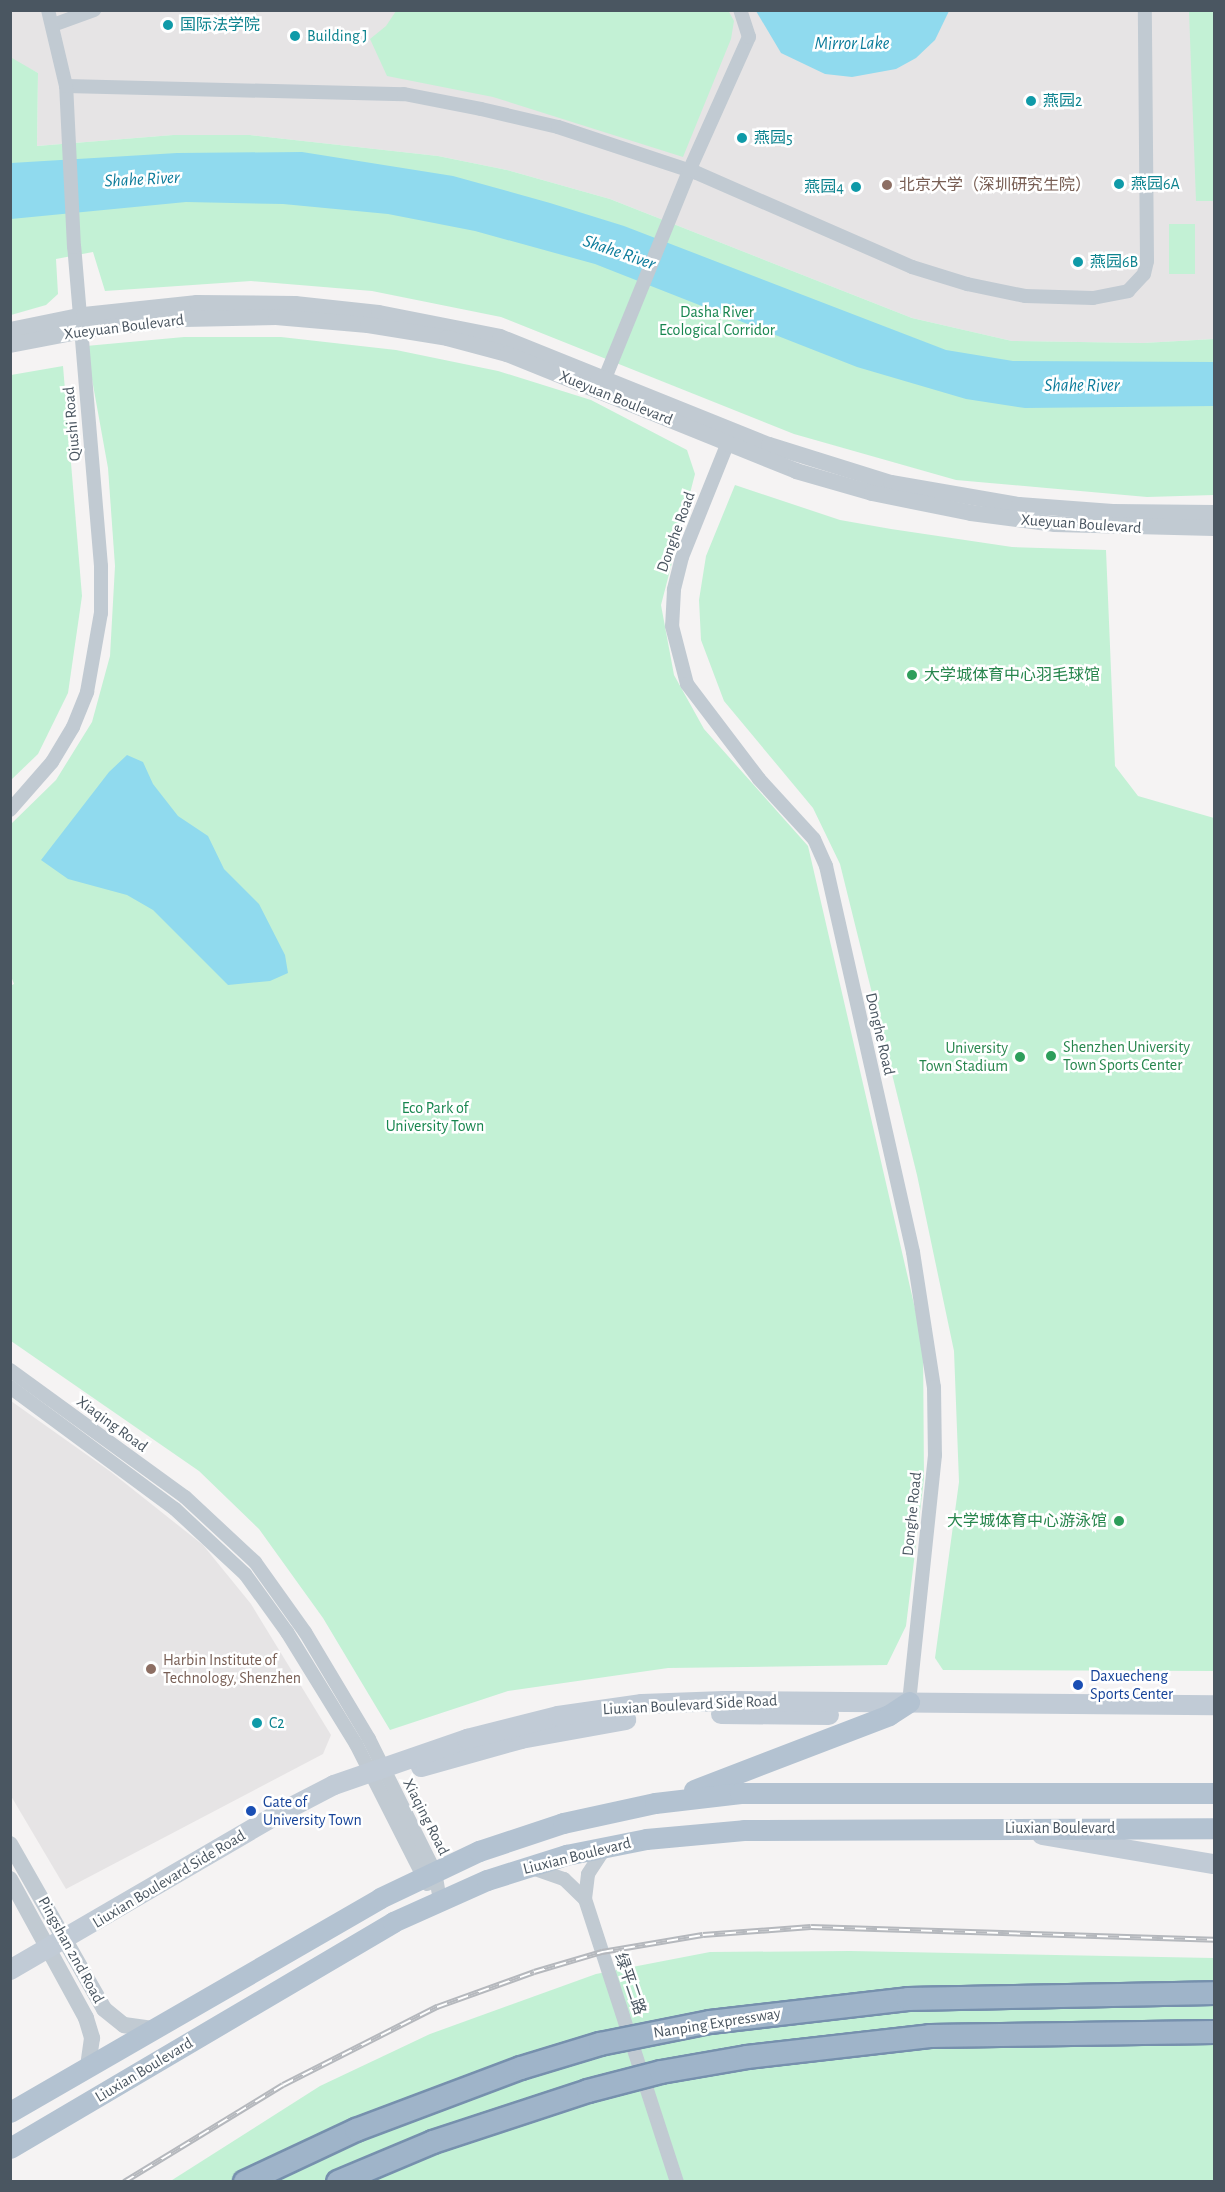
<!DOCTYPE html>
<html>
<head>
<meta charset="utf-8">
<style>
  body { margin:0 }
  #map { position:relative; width:1225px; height:2192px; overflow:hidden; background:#f5f3f3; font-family:"Alegreya Sans","Noto Sans SC",sans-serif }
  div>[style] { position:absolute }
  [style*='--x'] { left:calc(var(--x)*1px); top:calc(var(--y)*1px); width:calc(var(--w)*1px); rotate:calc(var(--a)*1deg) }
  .education>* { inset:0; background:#e6e4e5 }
  .green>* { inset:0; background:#c3f1d5 }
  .water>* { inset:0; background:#90daee }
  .minor>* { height:14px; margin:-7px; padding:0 7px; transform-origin:7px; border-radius:7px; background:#c1cad2 }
  .tertiary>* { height:16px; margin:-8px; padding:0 8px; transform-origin:8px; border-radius:8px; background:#c1cad2 }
  .secondary>* { height:20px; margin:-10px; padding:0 10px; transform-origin:10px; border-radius:10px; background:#c1cbd6 }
  .primary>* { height:21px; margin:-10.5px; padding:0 10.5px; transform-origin:10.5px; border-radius:10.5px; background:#b3c2d1 }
  .rail>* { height:6px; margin-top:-3px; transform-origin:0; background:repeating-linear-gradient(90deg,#fff 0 11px,#b5b8bd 0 22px); box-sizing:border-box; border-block:2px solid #b5b8bd }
  .bridges { filter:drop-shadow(2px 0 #7690ad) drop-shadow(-2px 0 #7690ad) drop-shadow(0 2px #7690ad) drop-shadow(0 -2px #7690ad) }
  .trunk-bridge>* { height:22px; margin:-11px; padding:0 11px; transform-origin:11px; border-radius:11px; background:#9fb4c9 }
  .dots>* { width:16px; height:16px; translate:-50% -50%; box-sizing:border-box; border:3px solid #fff; border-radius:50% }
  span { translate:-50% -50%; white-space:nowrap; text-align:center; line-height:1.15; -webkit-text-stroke:5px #fff; paint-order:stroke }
  .culture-label { font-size:16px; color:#0d838f }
  .left { translate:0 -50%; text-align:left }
  .right { translate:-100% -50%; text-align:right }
  .education-label { font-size:16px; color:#785e54 }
  .park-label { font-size:16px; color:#17864f }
  .street-label { font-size:16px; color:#4a5661 }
  .leisure-label { font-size:16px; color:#27864d }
  .transit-label { font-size:16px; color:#164399 }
  .water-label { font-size:18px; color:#0c7c9b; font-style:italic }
  .frame { position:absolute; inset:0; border:12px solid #4a5661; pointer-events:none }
</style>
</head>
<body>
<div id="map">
  <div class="education">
    <i style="clip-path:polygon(11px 10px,1214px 11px,1214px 339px,1143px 343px,1012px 341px,912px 318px,610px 199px,507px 170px,438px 156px,250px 135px,173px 135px,37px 146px,38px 73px,11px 59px)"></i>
    <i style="clip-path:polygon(11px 1401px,111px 1472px,203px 1545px,251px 1604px,331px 1735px,323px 1754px,66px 1889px,11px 1796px)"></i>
  </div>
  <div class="green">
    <i style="clip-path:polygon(728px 10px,734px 21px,731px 39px,683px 157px,493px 97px,387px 76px,370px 39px,386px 26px,396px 11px)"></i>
    <i style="clip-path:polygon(1189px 11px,1213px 11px,1214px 201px,1196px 201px)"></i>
    <i style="clip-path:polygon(12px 58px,38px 73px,37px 146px,173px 135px,250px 135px,438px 156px,507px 170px,610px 199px,912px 318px,1012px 341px,1143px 343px,1214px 339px,1214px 495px,1147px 497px,956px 480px,794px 434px,501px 317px,372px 291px,251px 281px,105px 291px,93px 252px,56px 259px,58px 294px,46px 305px,11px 315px)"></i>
    <i style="clip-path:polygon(1169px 224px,1195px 224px,1195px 274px,1169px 274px)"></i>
    <i style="clip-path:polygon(184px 337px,281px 337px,396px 350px,498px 371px,591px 400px,687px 450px,695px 474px,661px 605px,674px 675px,704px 729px,808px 846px,923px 1343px,924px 1479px,906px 1626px,887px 1665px,668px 1668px,508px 1691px,390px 1730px,323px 1618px,259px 1529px,199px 1471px,11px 1341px,10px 986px,14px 984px,11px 976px,11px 824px,56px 780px,92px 722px,110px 656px,115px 566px,108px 468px,86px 346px)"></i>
    <i style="clip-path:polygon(63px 366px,82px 596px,68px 693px,38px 754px,11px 780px,11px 375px)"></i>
    <i style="clip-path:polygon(735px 485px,840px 520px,891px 529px,1012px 547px,1106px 550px,1115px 766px,1138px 796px,1214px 818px,1214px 1671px,943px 1670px,935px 1658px,959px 1482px,954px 1351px,917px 1175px,840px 864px,813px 808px,724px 701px,701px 640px,699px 600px,706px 556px)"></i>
    <i style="clip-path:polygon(850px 1951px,1214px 1958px,1214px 2181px,169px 2182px,320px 2086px,430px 2034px,596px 1974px,710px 1952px)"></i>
  </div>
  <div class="water">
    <i style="clip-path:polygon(756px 11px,949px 11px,935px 40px,916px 58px,896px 69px,852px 77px,825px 74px,781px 53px)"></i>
    <i style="clip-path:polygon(302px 152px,453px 176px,550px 203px,624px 226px,946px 350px,1013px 361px,1214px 362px,1214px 406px,1025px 408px,966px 399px,857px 367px,595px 264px,475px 231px,388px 214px,283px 204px,186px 202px,11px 219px,11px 163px,177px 153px)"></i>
    <i style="clip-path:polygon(127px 755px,143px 762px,153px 784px,178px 816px,208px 836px,224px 869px,259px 904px,285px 955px,288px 973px,270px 981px,228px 985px,153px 910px,127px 895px,68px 879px,41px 860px,109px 772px)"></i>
  </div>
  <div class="minor">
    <i style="--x:53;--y:25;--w:44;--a:-20.1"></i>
    <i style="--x:66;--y:86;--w:338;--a:1.4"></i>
    <i style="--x:404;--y:94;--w:78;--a:11"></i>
    <i style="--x:481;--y:109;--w:79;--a:13.2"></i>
    <i style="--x:558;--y:127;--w:146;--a:18.3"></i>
    <i style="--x:697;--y:173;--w:235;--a:23.6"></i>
    <i style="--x:912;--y:267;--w:58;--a:17.2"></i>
    <i style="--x:967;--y:284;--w:59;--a:11.7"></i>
    <i style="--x:1025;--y:296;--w:68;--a:1.7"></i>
    <i style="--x:1093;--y:298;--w:36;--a:-11"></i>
    <i style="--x:1128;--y:291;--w:23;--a:-47"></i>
    <i style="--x:1144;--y:274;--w:13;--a:-77"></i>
    <i style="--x:1147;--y:261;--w:251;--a:-90.5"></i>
    <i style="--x:605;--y:378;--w:223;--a:-67.9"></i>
    <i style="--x:689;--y:171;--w:147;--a:-65.9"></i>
    <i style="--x:749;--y:37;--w:28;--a:-108"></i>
    <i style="--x:731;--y:435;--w:131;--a:111.9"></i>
    <i style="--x:682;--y:557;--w:34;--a:104"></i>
    <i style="--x:674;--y:590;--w:36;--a:93"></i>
    <i style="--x:672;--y:626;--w:60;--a:75.5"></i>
    <i style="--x:687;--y:684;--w:119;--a:52.8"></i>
    <i style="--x:759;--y:779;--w:81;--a:47.5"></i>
    <i style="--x:814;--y:839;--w:30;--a:66"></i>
    <i style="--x:826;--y:866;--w:396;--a:77.3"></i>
    <i style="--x:913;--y:1252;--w:137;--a:81.2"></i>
    <i style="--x:934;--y:1387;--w:68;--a:89.2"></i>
    <i style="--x:935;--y:1455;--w:248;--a:96"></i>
    <i style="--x:10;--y:810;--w:64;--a:-48.8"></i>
    <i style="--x:52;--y:762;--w:41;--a:-59"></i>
    <i style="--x:73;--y:727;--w:38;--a:-68"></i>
    <i style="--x:87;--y:692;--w:80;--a:-80"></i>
    <i style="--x:101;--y:613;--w:47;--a:-90"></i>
    <i style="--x:101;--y:566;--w:320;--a:-94.8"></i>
    <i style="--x:74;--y:247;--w:161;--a:-92.8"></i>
    <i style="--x:66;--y:86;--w:78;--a:-103.3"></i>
    <i style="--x:10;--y:1370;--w:216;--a:36"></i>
    <i style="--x:185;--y:1497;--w:96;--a:42.9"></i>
    <i style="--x:255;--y:1562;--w:86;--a:54.5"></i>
    <i style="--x:305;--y:1632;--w:125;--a:59.1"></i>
    <i style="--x:369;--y:1739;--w:148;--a:63.6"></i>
    <i style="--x:435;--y:1872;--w:27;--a:80"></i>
    <i style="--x:10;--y:1387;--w:205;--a:36.5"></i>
    <i style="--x:175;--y:1509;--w:96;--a:42.9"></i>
    <i style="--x:245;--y:1574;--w:72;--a:54.1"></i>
    <i style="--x:287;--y:1632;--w:132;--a:58.4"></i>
    <i style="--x:356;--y:1744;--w:157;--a:63.1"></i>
    <i style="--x:529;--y:1867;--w:37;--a:19"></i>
    <i style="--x:564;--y:1879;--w:29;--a:44"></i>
    <i style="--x:585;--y:1899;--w:298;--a:72"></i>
    <i style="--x:585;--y:1899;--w:25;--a:-83"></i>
    <i style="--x:588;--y:1874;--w:33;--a:-57"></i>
  </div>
  <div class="tertiary">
    <i style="--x:10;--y:330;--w:76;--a:-11.5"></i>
    <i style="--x:84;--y:315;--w:114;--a:-6.1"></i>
    <i style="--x:197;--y:303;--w:98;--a:0.6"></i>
    <i style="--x:295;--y:304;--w:84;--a:6.1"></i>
    <i style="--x:379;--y:313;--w:123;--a:11.2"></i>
    <i style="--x:500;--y:337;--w:290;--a:21.9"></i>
    <i style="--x:769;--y:445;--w:128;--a:17.3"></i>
    <i style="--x:891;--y:483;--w:130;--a:9.8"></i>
    <i style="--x:1019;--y:505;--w:94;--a:4.3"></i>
    <i style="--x:1113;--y:512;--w:101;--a:0.6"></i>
    <i style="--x:10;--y:345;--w:85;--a:-10.9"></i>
    <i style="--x:93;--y:329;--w:92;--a:-6.3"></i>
    <i style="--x:184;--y:319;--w:92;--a:-1.2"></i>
    <i style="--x:276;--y:317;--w:92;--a:5"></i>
    <i style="--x:368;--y:325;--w:80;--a:9.3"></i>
    <i style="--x:447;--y:338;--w:62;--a:14.9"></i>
    <i style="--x:507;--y:354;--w:312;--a:22"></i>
    <i style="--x:796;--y:471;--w:79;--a:16.1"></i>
    <i style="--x:872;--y:493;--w:101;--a:11.4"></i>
    <i style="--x:971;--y:513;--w:85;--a:7.5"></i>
    <i style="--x:1055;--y:524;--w:159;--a:1.4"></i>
    <i style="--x:10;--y:1844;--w:190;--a:60.3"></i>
    <i style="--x:104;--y:2009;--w:26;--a:39"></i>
    <i style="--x:124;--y:2025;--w:29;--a:8"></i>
    <i style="--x:10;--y:1879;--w:158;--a:61.3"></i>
    <i style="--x:86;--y:2018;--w:21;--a:73"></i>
    <i style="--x:92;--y:2038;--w:29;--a:98"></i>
  </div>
  <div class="secondary">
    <i style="--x:721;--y:1714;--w:108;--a:0.5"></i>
    <i style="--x:421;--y:1767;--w:104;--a:-15.6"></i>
    <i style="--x:521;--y:1739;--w:107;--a:-10.3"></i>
    <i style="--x:1042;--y:1835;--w:174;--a:9.6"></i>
    <i style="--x:10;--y:1970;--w:312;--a:-30.2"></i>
    <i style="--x:280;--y:1813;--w:61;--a:-27.4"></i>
    <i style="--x:334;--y:1785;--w:141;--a:-19.1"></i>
    <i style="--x:467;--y:1739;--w:94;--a:-14.2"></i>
    <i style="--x:558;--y:1716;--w:85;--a:-8.1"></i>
    <i style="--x:642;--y:1704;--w:82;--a:-2.1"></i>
    <i style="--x:724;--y:1701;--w:490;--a:0.5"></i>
  </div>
  <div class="primary">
    <i style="--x:694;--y:1790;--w:209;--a:-21"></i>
    <i style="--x:889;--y:1715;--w:24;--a:-33"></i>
    <i style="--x:10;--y:2112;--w:427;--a:-30"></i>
    <i style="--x:380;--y:1898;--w:110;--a:-25.4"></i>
    <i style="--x:479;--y:1851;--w:89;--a:-18.4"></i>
    <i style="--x:563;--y:1823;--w:94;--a:-12.3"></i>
    <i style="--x:655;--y:1803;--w:86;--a:-6.7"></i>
    <i style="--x:740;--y:1793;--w:474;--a:0"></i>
    <i style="--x:10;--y:2148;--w:445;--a:-30.5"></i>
    <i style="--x:393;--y:1922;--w:103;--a:-24.1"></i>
    <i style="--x:487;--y:1880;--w:83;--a:-17.6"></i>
    <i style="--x:566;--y:1855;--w:82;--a:-11.3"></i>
    <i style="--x:646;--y:1839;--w:98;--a:-5.2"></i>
    <i style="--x:744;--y:1830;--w:470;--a:-0.2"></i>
  </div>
  <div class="rail">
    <i style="--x:124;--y:2182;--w:186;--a:-31.4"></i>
    <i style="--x:283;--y:2085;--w:173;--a:-26.9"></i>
    <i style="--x:437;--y:2007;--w:103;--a:-19.8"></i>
    <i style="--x:534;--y:1972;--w:71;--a:-16.4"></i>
    <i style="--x:602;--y:1952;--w:102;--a:-9.6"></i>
    <i style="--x:703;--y:1935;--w:108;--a:-4.2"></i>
    <i style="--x:811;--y:1927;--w:403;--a:1.8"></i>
  </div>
  <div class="bridges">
    <div class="trunk-bridge">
      <i style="--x:245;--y:2182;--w:123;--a:-25.1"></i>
      <i style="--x:356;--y:2130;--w:176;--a:-20.6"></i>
      <i style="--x:521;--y:2068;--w:83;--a:-16.9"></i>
      <i style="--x:600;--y:2044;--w:112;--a:-11.3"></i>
      <i style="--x:710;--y:2022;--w:199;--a:-6.6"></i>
      <i style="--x:908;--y:1999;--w:306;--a:-1.1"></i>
      <i style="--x:338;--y:2182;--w:103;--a:-22.8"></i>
      <i style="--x:433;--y:2142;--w:163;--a:-18.2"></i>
      <i style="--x:588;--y:2091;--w:75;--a:-14.6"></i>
      <i style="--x:661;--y:2072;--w:87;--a:-9.9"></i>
      <i style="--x:747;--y:2057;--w:184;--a:-6.5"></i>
      <i style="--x:930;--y:2036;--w:284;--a:-0.8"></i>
    </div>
  </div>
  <div class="dots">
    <i style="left:168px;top:25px;background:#0f9aa8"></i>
    <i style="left:295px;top:36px;background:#0f9aa8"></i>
    <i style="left:1031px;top:101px;background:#0f9aa8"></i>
    <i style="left:742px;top:138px;background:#0f9aa8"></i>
    <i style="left:1119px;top:184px;background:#0f9aa8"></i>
    <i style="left:887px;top:185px;background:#8d6e63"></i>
    <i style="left:856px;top:187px;background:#0f9aa8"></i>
    <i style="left:1078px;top:262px;background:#0f9aa8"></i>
    <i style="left:912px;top:675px;background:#2e9e5b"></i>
    <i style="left:1051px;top:1056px;background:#2e9e5b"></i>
    <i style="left:1020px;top:1057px;background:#2e9e5b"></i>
    <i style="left:1119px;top:1521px;background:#2e9e5b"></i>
    <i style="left:151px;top:1669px;background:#8d6e63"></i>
    <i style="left:1078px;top:1685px;background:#1a4fb4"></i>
    <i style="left:257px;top:1723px;background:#0f9aa8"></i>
    <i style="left:251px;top:1811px;background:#1a4fb4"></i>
  </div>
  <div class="culture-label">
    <span class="left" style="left:180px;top:25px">国际法学院</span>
    <span class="left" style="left:307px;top:36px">Building J</span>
    <span class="left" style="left:1043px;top:101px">燕园2</span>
    <span class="left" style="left:754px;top:138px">燕园5</span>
    <span class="left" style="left:1131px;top:184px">燕园6A</span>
    <span class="right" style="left:844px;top:187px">燕园4</span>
    <span class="left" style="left:1090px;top:262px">燕园6B</span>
    <span class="left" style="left:269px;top:1723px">C2</span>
  </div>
  <div class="education-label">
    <span class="left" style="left:899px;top:185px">北京大学（深圳研究生院）</span>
    <span class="left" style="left:163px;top:1669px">Harbin Institute of<br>Technology, Shenzhen</span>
  </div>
  <div class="park-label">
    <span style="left:717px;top:321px">Dasha River<br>Ecological Corridor</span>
    <span style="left:435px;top:1117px">Eco Park of<br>University Town</span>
  </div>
  <div class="street-label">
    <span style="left:124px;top:327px;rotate:-7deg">Xueyuan Boulevard</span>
    <span style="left:616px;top:398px;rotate:22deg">Xueyuan Boulevard</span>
    <span style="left:72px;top:424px;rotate:-95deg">Qiushi Road</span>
    <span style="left:1081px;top:524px;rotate:4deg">Xueyuan Boulevard</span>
    <span style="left:676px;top:532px;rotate:-70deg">Donghe Road</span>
    <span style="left:880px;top:1034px;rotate:77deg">Donghe Road</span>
    <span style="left:112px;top:1424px;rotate:36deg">Xiaqing Road</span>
    <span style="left:912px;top:1514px;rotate:-84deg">Donghe Road</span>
    <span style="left:690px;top:1705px;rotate:-3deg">Liuxian Boulevard Side Road</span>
    <span style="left:426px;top:1817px;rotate:63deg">Xiaqing Road</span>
    <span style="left:1060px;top:1828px">Liuxian Boulevard</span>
    <span style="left:577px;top:1856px;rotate:-14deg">Liuxian Boulevard</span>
    <span style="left:169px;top:1879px;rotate:-31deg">Liuxian Boulevard Side Road</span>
    <span style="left:71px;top:1950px;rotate:61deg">Pingshan 2nd Road</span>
    <span style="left:630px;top:1984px;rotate:71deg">绿平二路</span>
    <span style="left:717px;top:2023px;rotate:-9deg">Nanping Expressway</span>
    <span style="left:144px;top:2070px;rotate:-31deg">Liuxian Boulevard</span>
  </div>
  <div class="leisure-label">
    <span class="left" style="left:924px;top:675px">大学城体育中心羽毛球馆</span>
    <span class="left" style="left:1063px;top:1056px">Shenzhen University<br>Town Sports Center</span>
    <span class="right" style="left:1008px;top:1057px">University<br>Town Stadium</span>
    <span class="right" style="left:1107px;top:1521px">大学城体育中心游泳馆</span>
  </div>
  <div class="transit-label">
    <span class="left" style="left:1090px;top:1685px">Daxuecheng<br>Sports Center</span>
    <span class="left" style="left:263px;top:1811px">Gate of<br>University Town</span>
  </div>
  <div class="water-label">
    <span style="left:852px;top:44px">Mirror Lake</span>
    <span style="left:142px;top:180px;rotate:-3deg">Shahe River</span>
    <span style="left:619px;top:253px;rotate:19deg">Shahe River</span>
    <span style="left:1082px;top:386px">Shahe River</span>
  </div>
  <div class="frame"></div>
</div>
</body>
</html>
